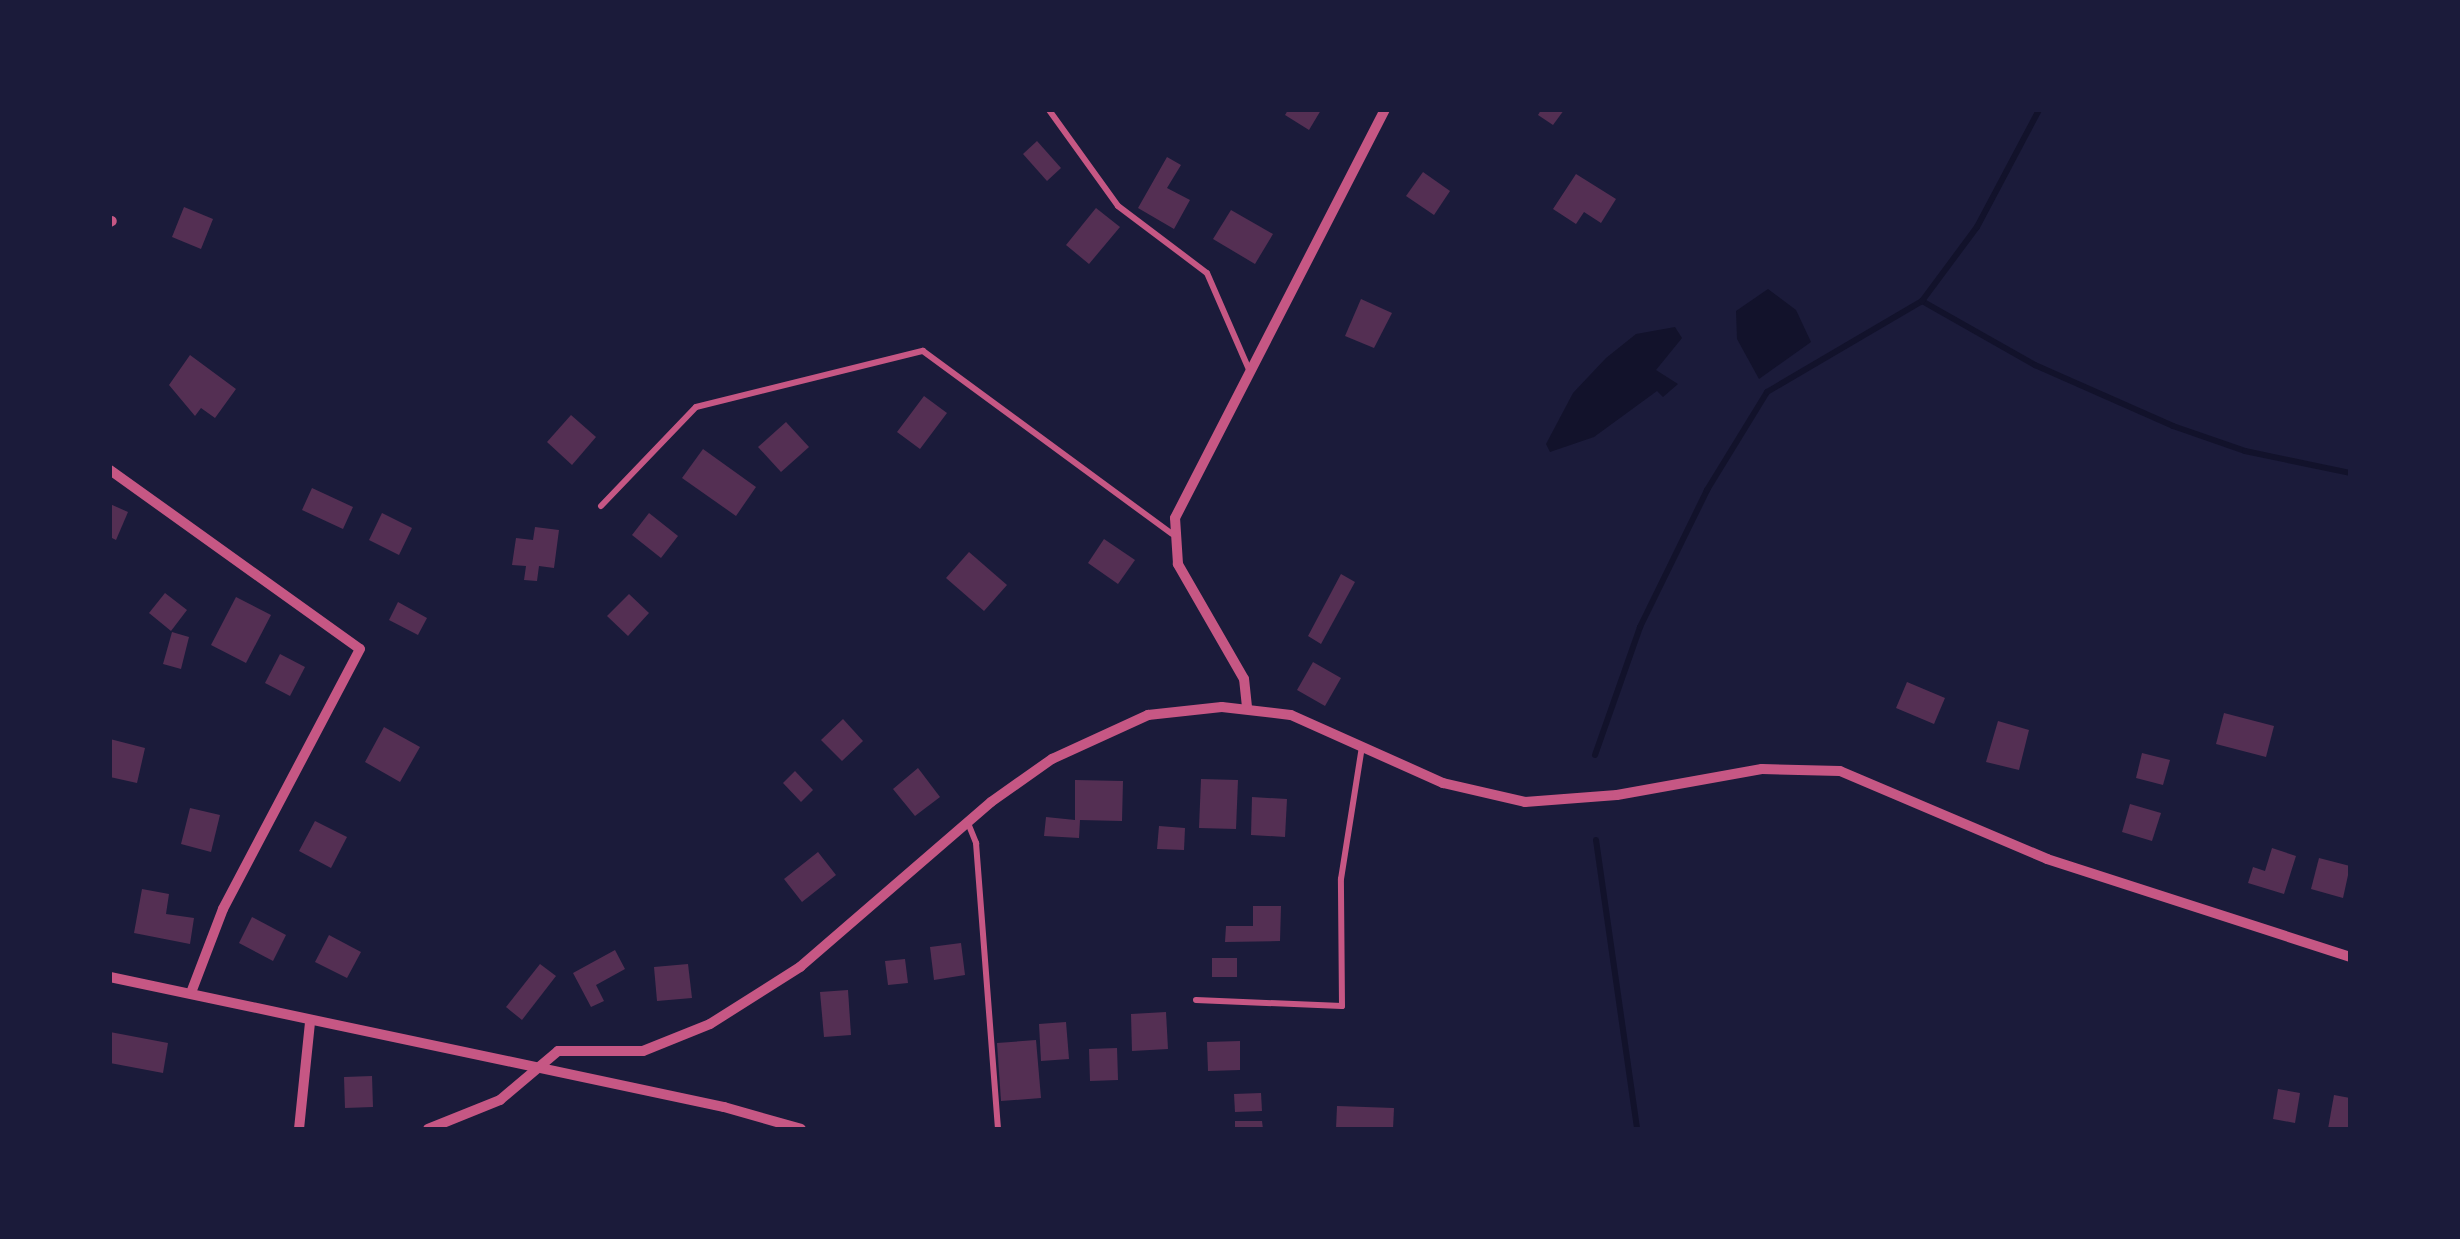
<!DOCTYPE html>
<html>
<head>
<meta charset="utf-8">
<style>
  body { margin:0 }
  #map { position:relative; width:2460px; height:1239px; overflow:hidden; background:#1b1b3a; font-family:"Fira Sans Condensed",sans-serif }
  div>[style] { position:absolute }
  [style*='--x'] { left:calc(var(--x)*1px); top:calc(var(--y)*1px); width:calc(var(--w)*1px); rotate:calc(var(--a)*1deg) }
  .water>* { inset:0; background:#12122b }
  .stream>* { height:6px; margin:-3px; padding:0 3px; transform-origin:3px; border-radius:3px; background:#12122b }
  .building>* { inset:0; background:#542f53 }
  .service>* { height:6px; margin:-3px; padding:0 3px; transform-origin:3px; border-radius:3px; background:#c65784 }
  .minor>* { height:10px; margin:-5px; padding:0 5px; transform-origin:5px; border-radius:5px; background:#c65784 }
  span { translate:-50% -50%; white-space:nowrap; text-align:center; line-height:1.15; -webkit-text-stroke:9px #1b1b3a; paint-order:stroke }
  .frame { position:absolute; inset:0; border:112px solid #1b1b3a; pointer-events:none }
</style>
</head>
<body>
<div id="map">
  <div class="water">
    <i style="clip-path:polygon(1768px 289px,1796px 310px,1811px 342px,1759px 379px,1737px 339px,1736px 311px)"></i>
    <i style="clip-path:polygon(1675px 327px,1682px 338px,1656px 370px,1678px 384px,1663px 397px,1657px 391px,1594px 437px,1550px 452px,1546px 444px,1573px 393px,1606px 358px,1636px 334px)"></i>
  </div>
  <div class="stream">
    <i style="--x:1922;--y:301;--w:130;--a:29.5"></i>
    <i style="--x:2035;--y:365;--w:151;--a:23.8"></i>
    <i style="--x:2173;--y:426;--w:76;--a:19.1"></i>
    <i style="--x:2245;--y:451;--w:107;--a:11.8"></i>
    <i style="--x:1595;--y:755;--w:136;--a:-70.6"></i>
    <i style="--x:1640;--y:627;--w:153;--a:-63.9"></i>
    <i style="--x:1707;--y:490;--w:115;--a:-58.5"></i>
    <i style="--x:1767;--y:392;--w:180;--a:-30.4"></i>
    <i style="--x:1922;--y:301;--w:92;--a:-53.4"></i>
    <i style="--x:1977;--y:227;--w:132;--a:-62.1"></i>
    <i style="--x:1596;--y:840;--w:292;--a:81.9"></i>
  </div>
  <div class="building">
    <i style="clip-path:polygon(1288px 110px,1321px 110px,1309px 130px,1285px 115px)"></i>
    <i style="clip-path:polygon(1541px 110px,1564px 110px,1553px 125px,1538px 115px)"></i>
    <i style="clip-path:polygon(1037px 141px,1061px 168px,1047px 181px,1023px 154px)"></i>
    <i style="clip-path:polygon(1167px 157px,1181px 165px,1167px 188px,1190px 200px,1174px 229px,1138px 208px)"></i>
    <i style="clip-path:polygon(1423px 172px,1450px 191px,1434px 215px,1406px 196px)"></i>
    <i style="clip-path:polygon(1576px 174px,1616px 199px,1601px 223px,1584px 212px,1576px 224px,1553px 209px)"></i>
    <i style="clip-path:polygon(184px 207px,213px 219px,201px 249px,172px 237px)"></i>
    <i style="clip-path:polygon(1096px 208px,1120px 227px,1089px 264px,1066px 245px)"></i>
    <i style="clip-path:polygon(1231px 210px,1273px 234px,1255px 264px,1213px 239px)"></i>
    <i style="clip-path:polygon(1361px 299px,1392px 313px,1374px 348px,1345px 336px)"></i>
    <i style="clip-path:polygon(190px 355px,236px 389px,215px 418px,201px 408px,195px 416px,169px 385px)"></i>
    <i style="clip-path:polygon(924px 396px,947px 413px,920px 449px,897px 432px)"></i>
    <i style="clip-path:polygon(571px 415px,596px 437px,572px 465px,547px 442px)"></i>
    <i style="clip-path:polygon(786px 422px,809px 447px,781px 472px,758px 447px)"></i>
    <i style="clip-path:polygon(703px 449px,756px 487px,736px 516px,682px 478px)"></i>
    <i style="clip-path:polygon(312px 488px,353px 507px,343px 529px,302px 510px)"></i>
    <i style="clip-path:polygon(110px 504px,128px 512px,116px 540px,110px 537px)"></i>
    <i style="clip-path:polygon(382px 513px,412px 528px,399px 555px,369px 540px)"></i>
    <i style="clip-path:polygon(649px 513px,678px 536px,661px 558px,632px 535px)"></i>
    <i style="clip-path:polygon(535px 527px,559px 530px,554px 568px,539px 566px,537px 581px,524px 580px,526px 566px,512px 565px,516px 538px,533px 540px)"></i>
    <i style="clip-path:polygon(1104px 539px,1135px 560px,1118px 584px,1088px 563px)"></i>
    <i style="clip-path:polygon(969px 552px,1007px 585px,984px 611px,946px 578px)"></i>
    <i style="clip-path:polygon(1341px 574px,1355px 582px,1321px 644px,1308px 636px)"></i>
    <i style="clip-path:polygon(165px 593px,187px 610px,171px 631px,149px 613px)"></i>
    <i style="clip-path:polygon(629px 594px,649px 613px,628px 636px,607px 616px)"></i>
    <i style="clip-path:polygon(236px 597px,271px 615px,246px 663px,211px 645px)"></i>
    <i style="clip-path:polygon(398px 602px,427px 618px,418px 635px,389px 620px)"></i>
    <i style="clip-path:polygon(172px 632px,189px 637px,181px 669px,163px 664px)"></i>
    <i style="clip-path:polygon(280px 654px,305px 667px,290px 696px,265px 683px)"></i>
    <i style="clip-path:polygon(1313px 662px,1341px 678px,1325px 706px,1297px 690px)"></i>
    <i style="clip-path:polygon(1907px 682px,1945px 698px,1934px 724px,1896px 708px)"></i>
    <i style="clip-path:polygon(2224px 713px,2274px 726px,2266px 757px,2216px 744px)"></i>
    <i style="clip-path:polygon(843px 719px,863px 741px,842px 761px,821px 740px)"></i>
    <i style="clip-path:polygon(1998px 721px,2029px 730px,2019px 770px,1986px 762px)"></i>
    <i style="clip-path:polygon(384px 727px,420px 747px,400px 782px,365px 762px)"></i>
    <i style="clip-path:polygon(110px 739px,145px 748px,137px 783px,110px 777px)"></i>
    <i style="clip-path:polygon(2142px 753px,2170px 760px,2163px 785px,2136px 778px)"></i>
    <i style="clip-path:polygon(918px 768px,940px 797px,915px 816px,893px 789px)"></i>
    <i style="clip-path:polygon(795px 771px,813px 790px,801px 802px,783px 783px)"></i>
    <i style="clip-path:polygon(1201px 779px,1238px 780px,1236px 829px,1199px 828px)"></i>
    <i style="clip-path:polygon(1075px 780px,1123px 781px,1122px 821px,1080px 820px,1079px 838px,1044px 836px,1046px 817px,1075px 820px)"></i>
    <i style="clip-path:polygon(1252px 797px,1287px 799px,1285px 837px,1251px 835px)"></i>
    <i style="clip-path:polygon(2130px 804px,2161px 813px,2152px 841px,2122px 832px)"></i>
    <i style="clip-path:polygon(190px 808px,220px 815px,211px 852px,181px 844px)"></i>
    <i style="clip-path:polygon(315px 821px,347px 837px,331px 868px,299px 851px)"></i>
    <i style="clip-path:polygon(1159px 826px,1185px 828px,1184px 850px,1157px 849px)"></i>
    <i style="clip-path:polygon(2272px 848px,2296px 856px,2284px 894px,2248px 883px,2253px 867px,2265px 871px)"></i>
    <i style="clip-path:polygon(818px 852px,836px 875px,802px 902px,784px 879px)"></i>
    <i style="clip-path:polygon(2319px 858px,2350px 866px,2343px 898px,2311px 889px)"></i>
    <i style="clip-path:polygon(142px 889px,169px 894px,166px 914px,194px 918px,190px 944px,134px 933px)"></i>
    <i style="clip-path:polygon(1253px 906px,1281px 906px,1280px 941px,1225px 942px,1226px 926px,1253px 926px)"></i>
    <i style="clip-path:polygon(252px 917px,286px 935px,273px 961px,239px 943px)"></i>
    <i style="clip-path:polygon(329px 935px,361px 952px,347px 978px,315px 962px)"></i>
    <i style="clip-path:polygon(961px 943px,965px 975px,934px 980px,930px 947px)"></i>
    <i style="clip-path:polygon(615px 950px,625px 969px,596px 985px,604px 1001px,591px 1007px,573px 973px)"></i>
    <i style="clip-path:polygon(1212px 958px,1237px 958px,1237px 977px,1212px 977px)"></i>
    <i style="clip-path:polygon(905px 959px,908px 983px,888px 985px,885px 961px)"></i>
    <i style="clip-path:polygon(540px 964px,556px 976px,522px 1020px,506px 1007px)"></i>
    <i style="clip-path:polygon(688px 964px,692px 998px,657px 1001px,654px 967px)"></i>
    <i style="clip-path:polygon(848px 990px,851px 1035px,824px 1037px,820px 992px)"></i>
    <i style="clip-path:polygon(1166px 1012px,1168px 1049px,1132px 1051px,1131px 1014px)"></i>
    <i style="clip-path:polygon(1066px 1022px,1069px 1059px,1041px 1061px,1039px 1024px)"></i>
    <i style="clip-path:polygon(110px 1032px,168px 1043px,163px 1073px,110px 1063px)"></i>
    <i style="clip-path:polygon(1036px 1040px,1041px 1098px,1001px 1101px,997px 1043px)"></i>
    <i style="clip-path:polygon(1240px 1041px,1240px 1070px,1208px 1071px,1207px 1042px)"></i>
    <i style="clip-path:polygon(1117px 1048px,1118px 1080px,1090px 1081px,1089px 1049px)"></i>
    <i style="clip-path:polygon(372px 1076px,373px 1107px,345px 1108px,344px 1077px)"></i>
    <i style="clip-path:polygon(2278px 1089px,2300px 1093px,2295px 1123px,2273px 1119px)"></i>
    <i style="clip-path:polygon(1261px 1093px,1262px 1111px,1235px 1112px,1234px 1094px)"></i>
    <i style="clip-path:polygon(2334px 1095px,2350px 1098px,2350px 1129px,2328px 1129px)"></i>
    <i style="clip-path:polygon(1337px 1106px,1394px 1108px,1393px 1129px,1336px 1129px)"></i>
    <i style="clip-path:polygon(1235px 1121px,1262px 1121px,1263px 1129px,1235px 1129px)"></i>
  </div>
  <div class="service">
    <i style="--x:1049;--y:110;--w:118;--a:54.3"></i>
    <i style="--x:1118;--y:206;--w:111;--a:37"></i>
    <i style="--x:1207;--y:273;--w:108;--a:66.5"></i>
    <i style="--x:601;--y:506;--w:137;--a:-46.2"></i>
    <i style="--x:696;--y:407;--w:234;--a:-13.9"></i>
    <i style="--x:923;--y:351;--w:309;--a:36.3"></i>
    <i style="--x:968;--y:823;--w:22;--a:68"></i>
    <i style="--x:976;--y:843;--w:287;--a:85.6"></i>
    <i style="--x:1196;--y:1000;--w:146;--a:2.4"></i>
    <i style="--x:1342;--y:1006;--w:127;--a:-90.5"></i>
    <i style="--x:1341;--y:879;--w:135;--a:-81"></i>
  </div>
  <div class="minor">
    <i style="--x:110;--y:222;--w:2;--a:-27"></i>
    <i style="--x:110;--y:470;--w:307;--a:35.6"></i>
    <i style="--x:360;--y:649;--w:294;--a:117.8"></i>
    <i style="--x:223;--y:909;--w:90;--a:110.9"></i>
    <i style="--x:1247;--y:707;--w:28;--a:-96"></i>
    <i style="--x:1244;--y:679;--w:133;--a:-119.9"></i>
    <i style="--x:1178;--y:564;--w:46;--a:-93.7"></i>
    <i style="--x:1175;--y:518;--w:459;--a:-62.8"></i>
    <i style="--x:110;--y:977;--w:628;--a:11.95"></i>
    <i style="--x:724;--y:1107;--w:80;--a:15.9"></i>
    <i style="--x:299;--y:1129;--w:107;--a:-84.1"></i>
    <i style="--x:428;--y:1129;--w:78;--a:-21.9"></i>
    <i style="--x:500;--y:1100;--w:76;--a:-40.2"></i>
    <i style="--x:558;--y:1051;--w:85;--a:0"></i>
    <i style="--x:643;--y:1051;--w:72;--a:-21.9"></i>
    <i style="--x:710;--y:1024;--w:107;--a:-32.3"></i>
    <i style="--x:800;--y:967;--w:252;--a:-40.8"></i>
    <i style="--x:991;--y:802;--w:75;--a:-35.2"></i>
    <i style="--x:1052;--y:759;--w:106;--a:-24.6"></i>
    <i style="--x:1148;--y:715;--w:74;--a:-6.2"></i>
    <i style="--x:1222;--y:707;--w:69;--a:6.6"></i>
    <i style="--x:1291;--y:715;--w:167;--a:24.1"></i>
    <i style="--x:1443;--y:783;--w:84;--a:13"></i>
    <i style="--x:1525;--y:802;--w:92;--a:-4.4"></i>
    <i style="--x:1617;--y:795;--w:147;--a:-10.2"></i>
    <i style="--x:1762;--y:769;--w:78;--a:1.5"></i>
    <i style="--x:1840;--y:771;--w:225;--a:23"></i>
    <i style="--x:2047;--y:859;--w:318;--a:17.9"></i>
  </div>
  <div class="frame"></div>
</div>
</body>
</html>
